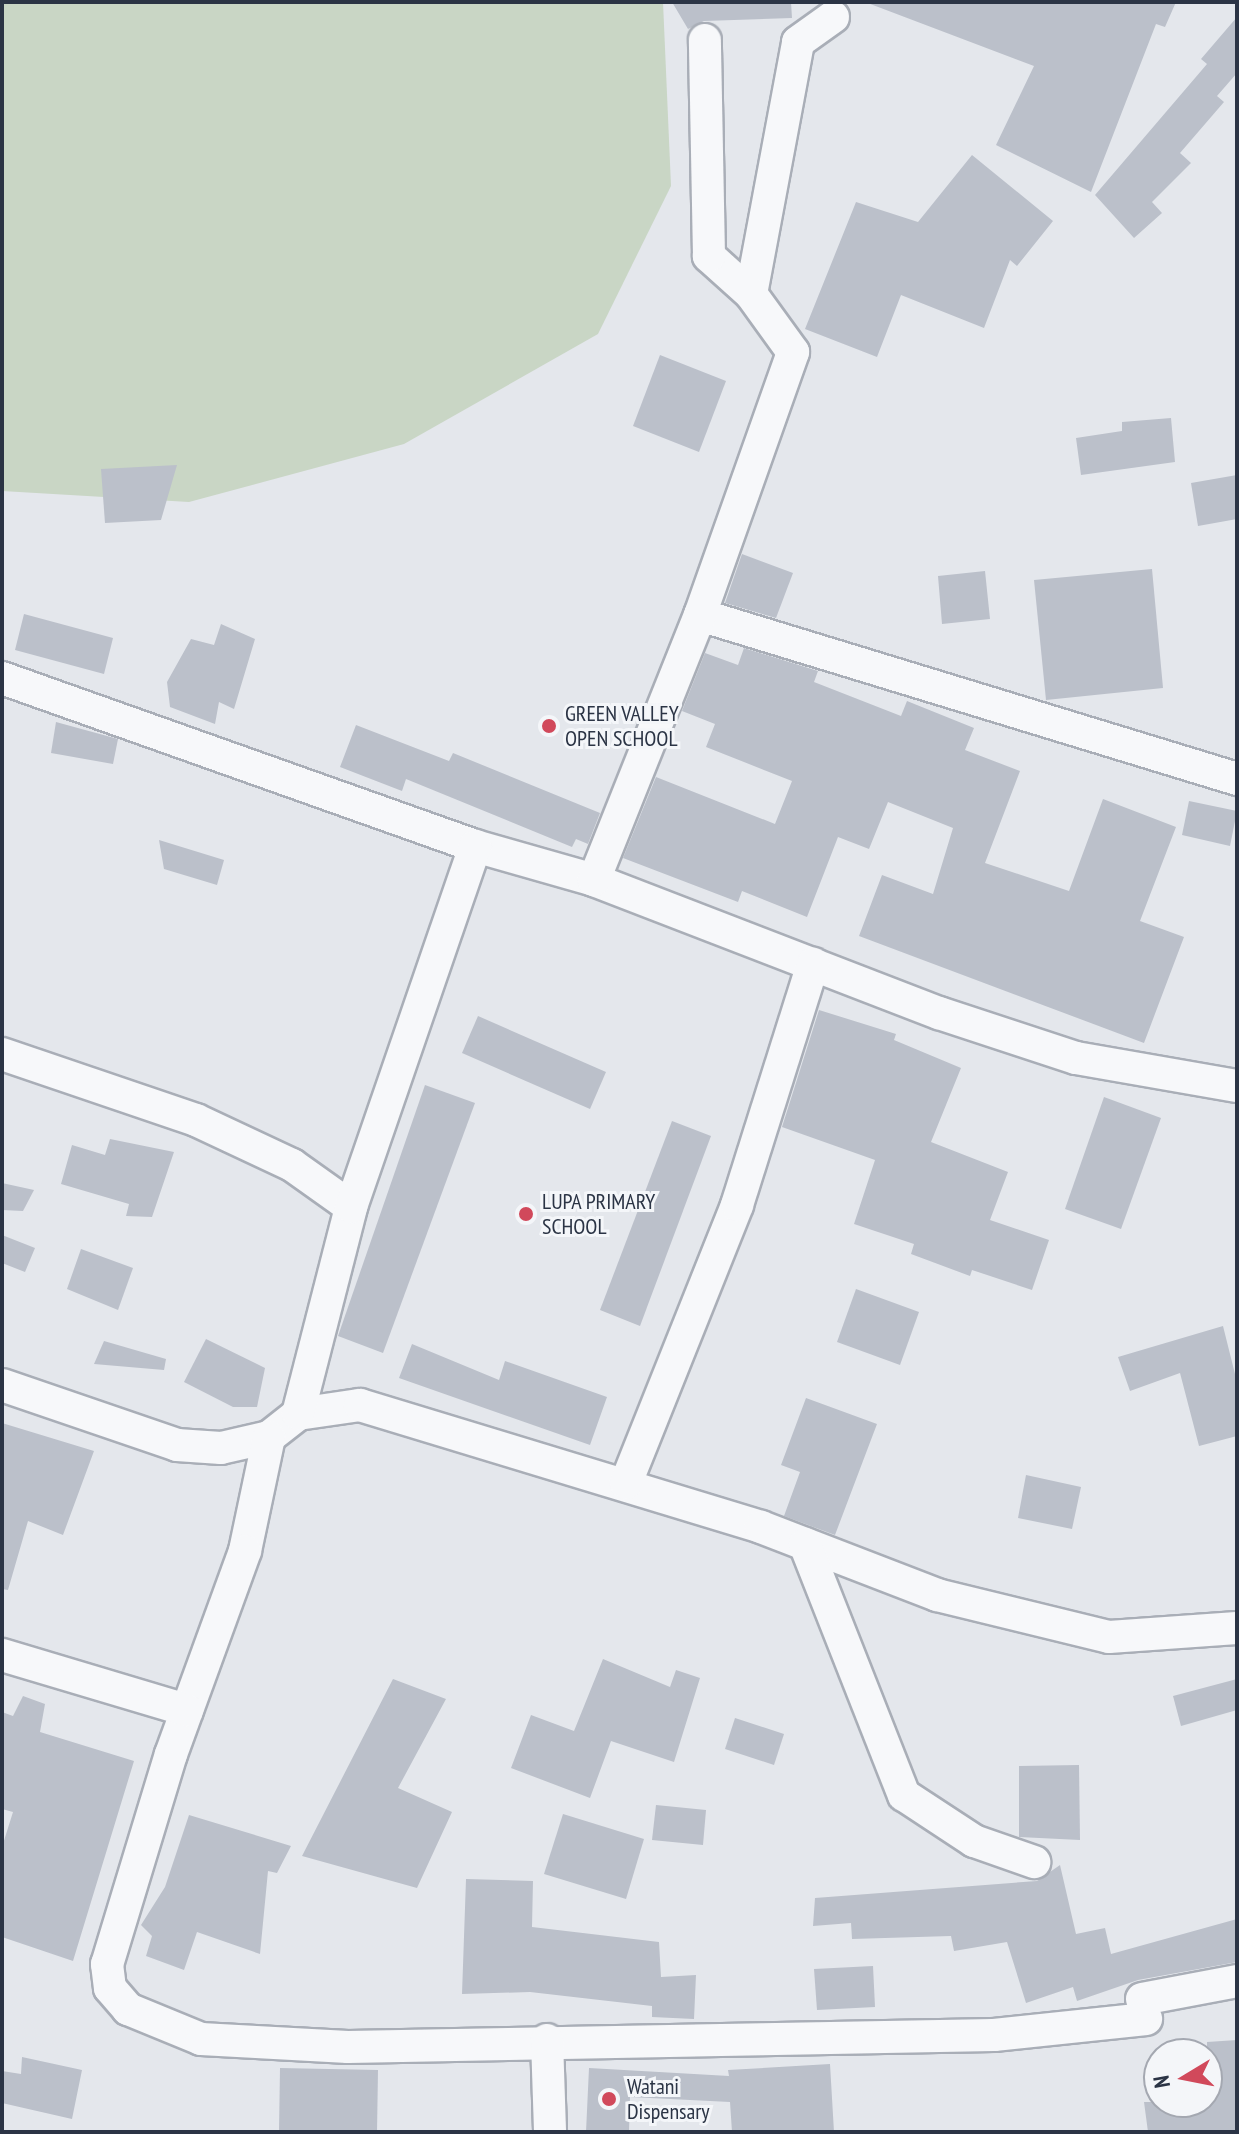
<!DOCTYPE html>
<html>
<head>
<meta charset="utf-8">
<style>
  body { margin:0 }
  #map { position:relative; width:1239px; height:2134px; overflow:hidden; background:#e4e7ec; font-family:"PT Sans Narrow",sans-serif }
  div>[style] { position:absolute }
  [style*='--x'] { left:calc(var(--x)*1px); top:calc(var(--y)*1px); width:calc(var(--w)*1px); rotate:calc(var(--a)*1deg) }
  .green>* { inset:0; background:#c9d6c5 }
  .building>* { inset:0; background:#bbc0ca }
  .roads { filter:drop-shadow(2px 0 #a9aeb7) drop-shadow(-2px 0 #a9aeb7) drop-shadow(0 2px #a9aeb7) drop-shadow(0 -2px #a9aeb7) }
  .minor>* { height:32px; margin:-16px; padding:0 16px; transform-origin:16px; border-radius:16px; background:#f7f8fa }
  .dots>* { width:22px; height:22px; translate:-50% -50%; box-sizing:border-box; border:4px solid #f4f6f9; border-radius:50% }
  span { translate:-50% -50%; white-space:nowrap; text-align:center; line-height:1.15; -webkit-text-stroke:6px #f4f6f9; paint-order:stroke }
  .poi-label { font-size:22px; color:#2b3445 }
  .left { translate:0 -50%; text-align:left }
  .frame { position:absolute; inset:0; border:4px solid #2b3445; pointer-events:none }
  .north { position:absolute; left:1143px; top:2038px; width:80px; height:80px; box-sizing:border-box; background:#f4f6f9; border:2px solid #a4a8b1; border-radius:50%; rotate:260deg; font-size:22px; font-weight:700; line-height:32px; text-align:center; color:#2b3445 }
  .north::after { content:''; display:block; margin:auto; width:28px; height:36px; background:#d1495b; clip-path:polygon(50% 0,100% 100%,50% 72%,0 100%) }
</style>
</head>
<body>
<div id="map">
  <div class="green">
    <i style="clip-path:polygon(2px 2px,663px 2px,671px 186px,598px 334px,404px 444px,189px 502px,2px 491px)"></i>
  </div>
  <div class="building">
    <i style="clip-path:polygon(672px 2px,791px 2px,792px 18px,704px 21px,688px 29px)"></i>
    <i style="clip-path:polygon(865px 2px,1176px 2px,1165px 27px,1156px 24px,1091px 192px,996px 145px,1034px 66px)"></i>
    <i style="clip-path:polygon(1237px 17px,1237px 73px,1217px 96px,1224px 102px,1180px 153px,1191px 163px,1152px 202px,1162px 213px,1134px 238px,1095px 195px,1207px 64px,1201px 59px)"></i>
    <i style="clip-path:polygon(972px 155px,1053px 221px,1017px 266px,1010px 260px,984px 328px,901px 295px,877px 357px,805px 329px,856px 202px,918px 222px)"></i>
    <i style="clip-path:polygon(660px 355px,726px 381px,699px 452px,633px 426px)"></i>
    <i style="clip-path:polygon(1171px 418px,1175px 462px,1081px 475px,1076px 438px,1122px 431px,1122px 422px)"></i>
    <i style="clip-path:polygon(177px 465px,161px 520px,105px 523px,101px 469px)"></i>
    <i style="clip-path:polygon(1237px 475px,1237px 519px,1198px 526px,1191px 483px)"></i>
    <i style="clip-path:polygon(742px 554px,793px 573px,776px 618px,725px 603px)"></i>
    <i style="clip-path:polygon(1152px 569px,1163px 688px,1046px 700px,1034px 580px)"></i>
    <i style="clip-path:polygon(985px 571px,990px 619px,942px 624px,938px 576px)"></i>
    <i style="clip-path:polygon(24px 614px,113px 638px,104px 674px,15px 650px)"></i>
    <i style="clip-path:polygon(221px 624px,255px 639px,234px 709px,219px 702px,215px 724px,170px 707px,167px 682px,191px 639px,214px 645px)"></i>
    <i style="clip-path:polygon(744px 648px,818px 671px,814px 682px,901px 716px,907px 701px,974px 728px,965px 750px,1020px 771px,985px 863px,1069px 891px,1103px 799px,1176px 827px,1140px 921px,1184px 937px,1144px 1043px,859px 936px,882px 875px,933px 894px,953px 828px,888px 802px,869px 849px,838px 837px,807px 917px,742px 891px,738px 902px,623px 858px,656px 777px,775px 824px,792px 781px,706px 747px,715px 724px,682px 711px,705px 653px,738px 665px)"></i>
    <i style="clip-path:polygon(56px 722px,118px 739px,113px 764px,51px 753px)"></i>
    <i style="clip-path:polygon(356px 725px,449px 761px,453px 753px,600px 813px,588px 844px,576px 839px,572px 847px,406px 779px,402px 791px,340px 767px)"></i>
    <i style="clip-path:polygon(1189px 801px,1237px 811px,1230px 846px,1182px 835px)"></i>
    <i style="clip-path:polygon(159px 840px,224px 860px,217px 885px,164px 869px)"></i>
    <i style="clip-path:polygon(819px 1010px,896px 1034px,894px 1040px,961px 1068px,931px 1142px,1008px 1172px,990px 1220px,1049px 1240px,1032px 1290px,972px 1270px,970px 1276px,911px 1254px,914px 1244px,854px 1224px,875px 1160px,782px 1127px)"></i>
    <i style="clip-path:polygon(478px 1016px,606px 1072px,590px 1109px,462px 1053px)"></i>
    <i style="clip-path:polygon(425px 1085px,475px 1103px,383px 1353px,338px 1336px)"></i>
    <i style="clip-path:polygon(1104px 1097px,1161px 1118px,1121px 1229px,1065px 1209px)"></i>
    <i style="clip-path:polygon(672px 1121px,711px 1136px,640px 1326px,600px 1310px)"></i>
    <i style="clip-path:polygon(110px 1139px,174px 1152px,152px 1217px,126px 1216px,129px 1204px,61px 1184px,72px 1145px,105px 1155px)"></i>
    <i style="clip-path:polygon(2px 1183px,34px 1190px,23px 1211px,2px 1210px)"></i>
    <i style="clip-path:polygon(2px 1235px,35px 1248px,25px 1272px,2px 1263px)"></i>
    <i style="clip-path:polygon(81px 1249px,133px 1268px,118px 1310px,67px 1289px)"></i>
    <i style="clip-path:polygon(856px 1289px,919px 1312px,900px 1365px,837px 1342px)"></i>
    <i style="clip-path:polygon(1223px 1326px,1237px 1382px,1237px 1436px,1199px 1446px,1180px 1373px,1130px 1391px,1118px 1357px)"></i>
    <i style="clip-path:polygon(206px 1339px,265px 1368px,257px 1407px,233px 1407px,184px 1382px)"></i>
    <i style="clip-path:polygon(104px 1341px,166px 1359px,164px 1370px,94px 1364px)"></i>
    <i style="clip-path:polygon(412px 1344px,499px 1380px,505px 1361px,607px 1397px,590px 1445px,399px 1378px)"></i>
    <i style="clip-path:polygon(806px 1398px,877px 1424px,835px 1535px,784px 1516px,800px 1472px,781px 1465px)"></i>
    <i style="clip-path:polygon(2px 1423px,94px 1451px,63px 1535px,28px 1521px,8px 1590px,2px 1589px)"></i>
    <i style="clip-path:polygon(1026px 1475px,1081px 1487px,1072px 1529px,1018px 1518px)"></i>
    <i style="clip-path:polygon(603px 1659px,670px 1687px,676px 1670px,700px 1678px,674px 1762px,611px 1741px,590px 1798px,511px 1768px,531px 1715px,574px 1731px)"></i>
    <i style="clip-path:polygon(393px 1679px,446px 1699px,398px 1788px,452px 1812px,417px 1888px,302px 1856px)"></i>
    <i style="clip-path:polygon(1237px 1679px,1237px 1710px,1181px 1726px,1173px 1696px)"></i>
    <i style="clip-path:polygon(23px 1696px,45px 1704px,40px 1732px,134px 1761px,73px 1961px,2px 1937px,2px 1847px,13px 1812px,2px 1809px,2px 1712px,13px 1716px)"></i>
    <i style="clip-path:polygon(735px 1718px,784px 1734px,774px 1765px,725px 1749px)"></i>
    <i style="clip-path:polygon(1079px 1765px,1080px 1840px,1019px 1837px,1019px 1766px)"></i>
    <i style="clip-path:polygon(656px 1805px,706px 1810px,703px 1845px,652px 1840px)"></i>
    <i style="clip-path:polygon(563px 1814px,644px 1839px,626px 1899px,544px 1874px)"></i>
    <i style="clip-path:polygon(189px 1815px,291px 1846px,277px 1873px,268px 1871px,260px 1954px,197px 1932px,184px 1970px,146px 1956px,152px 1936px,141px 1925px,165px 1887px)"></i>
    <i style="clip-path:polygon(1060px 1865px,1076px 1934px,1105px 1928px,1111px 1954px,1237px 1919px,1237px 1962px,1138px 1980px,1077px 2001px,1073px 1987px,1026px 2003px,1007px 1942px,954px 1951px,951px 1936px,852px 1939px,851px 1923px,813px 1926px,815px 1898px,1037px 1881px)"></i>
    <i style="clip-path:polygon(466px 1879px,533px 1881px,532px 1927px,659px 1942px,661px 1977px,696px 1975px,694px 2019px,652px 2017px,652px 2006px,530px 1992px,462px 1994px)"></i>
    <i style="clip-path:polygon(873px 1966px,875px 2007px,817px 2010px,814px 1969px)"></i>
    <i style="clip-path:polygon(1237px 2040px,1237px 2132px,1148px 2132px,1144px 2102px,1207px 2102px,1207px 2042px)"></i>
    <i style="clip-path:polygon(22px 2057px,82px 2070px,72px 2119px,2px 2103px,2px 2071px,21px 2074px)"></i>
    <i style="clip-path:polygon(830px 2064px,834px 2132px,732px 2132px,730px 2102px,630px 2097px,629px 2132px,586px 2132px,589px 2068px,729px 2076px,728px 2070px)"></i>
    <i style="clip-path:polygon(280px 2068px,378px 2070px,377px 2132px,279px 2132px)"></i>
  </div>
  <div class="roads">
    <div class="minor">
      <i style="--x:751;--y:294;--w:256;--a:-79.4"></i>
      <i style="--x:798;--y:42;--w:43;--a:-35.5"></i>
      <i style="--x:700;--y:615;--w:561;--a:16.98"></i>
      <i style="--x:2;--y:678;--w:502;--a:19.55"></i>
      <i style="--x:475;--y:846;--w:124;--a:15.9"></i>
      <i style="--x:594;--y:880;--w:370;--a:21.1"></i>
      <i style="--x:939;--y:1013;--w:144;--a:18.2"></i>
      <i style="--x:1076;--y:1058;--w:163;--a:9.9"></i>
      <i style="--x:594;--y:880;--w:285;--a:-68.2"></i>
      <i style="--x:700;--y:615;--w:279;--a:-70.5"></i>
      <i style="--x:793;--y:352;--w:72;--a:-125.9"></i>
      <i style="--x:751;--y:294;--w:57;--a:-137.9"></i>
      <i style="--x:709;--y:256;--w:216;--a:-91.1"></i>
      <i style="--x:2;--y:1054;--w:205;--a:18.8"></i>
      <i style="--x:196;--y:1120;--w:106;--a:25.1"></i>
      <i style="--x:292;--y:1165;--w:72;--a:35.4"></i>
      <i style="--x:2;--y:1385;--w:185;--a:18.9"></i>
      <i style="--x:177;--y:1445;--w:44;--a:3.9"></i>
      <i style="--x:221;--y:1448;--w:49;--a:-12.9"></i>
      <i style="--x:269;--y:1437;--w:37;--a:-38"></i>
      <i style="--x:298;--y:1414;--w:63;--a:-8.3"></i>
      <i style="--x:360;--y:1405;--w:419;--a:16.9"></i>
      <i style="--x:761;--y:1527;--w:189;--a:21.1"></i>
      <i style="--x:937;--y:1595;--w:177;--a:13.7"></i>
      <i style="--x:1109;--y:1637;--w:128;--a:-4"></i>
      <i style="--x:298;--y:1414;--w:214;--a:-75.6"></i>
      <i style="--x:351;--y:1207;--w:382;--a:-71"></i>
      <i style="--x:269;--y:1437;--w:116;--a:101.9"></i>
      <i style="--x:245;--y:1551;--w:216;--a:110"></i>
      <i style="--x:171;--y:1754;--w:220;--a:106.9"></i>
      <i style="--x:107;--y:1964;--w:24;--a:83"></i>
      <i style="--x:110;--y:1988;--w:28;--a:49"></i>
      <i style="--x:128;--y:2009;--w:79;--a:22.3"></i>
      <i style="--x:201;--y:2039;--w:147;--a:3.1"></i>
      <i style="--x:348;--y:2047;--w:646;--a:-1.06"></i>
      <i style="--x:994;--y:2035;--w:153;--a:-6"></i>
      <i style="--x:626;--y:1483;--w:299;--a:-68.2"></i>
      <i style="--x:737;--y:1205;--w:253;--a:-72.5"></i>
      <i style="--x:805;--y:1544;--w:270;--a:68.5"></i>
      <i style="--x:904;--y:1795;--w:84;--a:33.3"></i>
      <i style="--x:974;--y:1841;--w:64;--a:19.3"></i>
      <i style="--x:2;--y:1655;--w:193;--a:16.6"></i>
      <i style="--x:1142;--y:1999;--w:97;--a:-10.7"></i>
      <i style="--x:547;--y:2040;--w:92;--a:88.1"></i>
    </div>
  </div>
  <div class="dots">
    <i style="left:549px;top:726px;background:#d1495b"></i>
    <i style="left:526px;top:1214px;background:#d1495b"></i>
    <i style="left:609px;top:2099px;background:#d1495b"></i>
  </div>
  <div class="poi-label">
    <span class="left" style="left:565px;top:726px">GREEN VALLEY<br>OPEN SCHOOL</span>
    <span class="left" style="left:542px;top:1214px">LUPA PRIMARY<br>SCHOOL</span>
    <span class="left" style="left:627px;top:2099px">Watani<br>Dispensary</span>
  </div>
  <div class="frame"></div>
  <div class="north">N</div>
</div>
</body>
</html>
